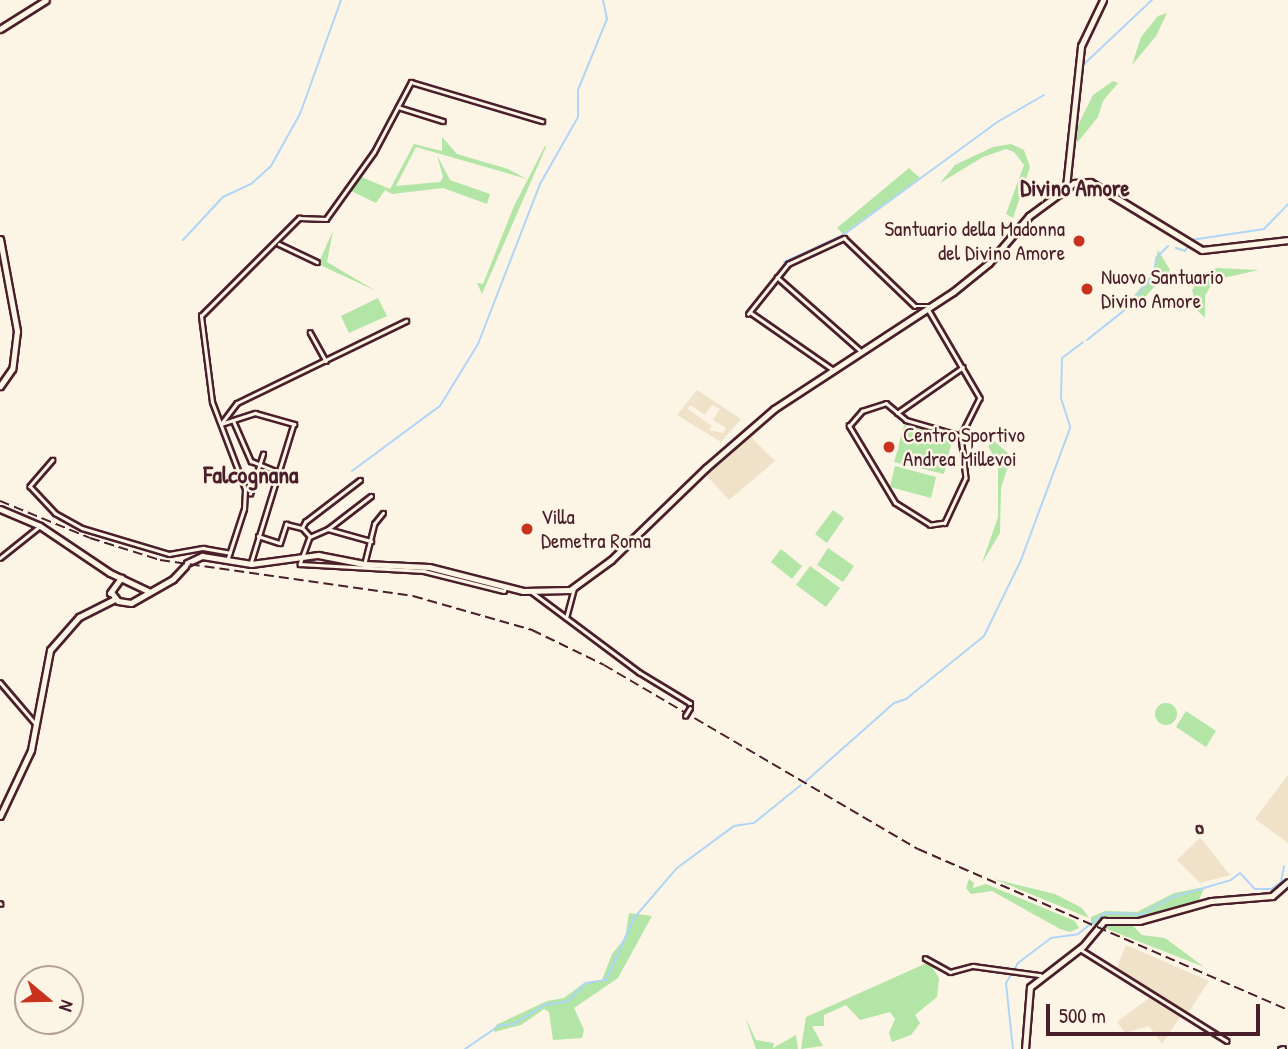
<!DOCTYPE html>
<html>
<head>
<meta charset="utf-8">
<style>
  body { margin:0 }
  #map { position:relative; width:1288px; height:1049px; overflow:hidden; background:#fcf5e5; font-family:"Patrick Hand",sans-serif }
  div>[style] { position:absolute }
  [style*='--x'] { left:calc(var(--x)*1px); top:calc(var(--y)*1px); width:calc(var(--w)*1px); rotate:calc(var(--a)*1deg) }
  .built>* { inset:0; background:#f0e2c9 }
  .green>* { inset:0; background:#b2e5a6 }
  .round { border-radius:50% }
  .stream>* { height:2px; margin:-1px; padding:0 1px; transform-origin:1px; border-radius:1px; background:#afd5f8 }
  .roads { filter:drop-shadow(2px 0 #4a1f2b) drop-shadow(-2px 0 #4a1f2b) drop-shadow(0 2px #4a1f2b) drop-shadow(0 -2px #4a1f2b) }
  .street>* { height:2.5px; margin:-1.25px; padding:0 1.25px; transform-origin:1.25px; border-radius:1.25px; background:#fcf5e5 }
  .secondary>* { height:5px; margin:-2.5px; padding:0 2.5px; transform-origin:2.5px; border-radius:2.5px; background:#fcf5e5 }
  .rail>* { height:2px; margin-top:-1px; transform-origin:0; background:repeating-linear-gradient(90deg,#4a1f2b 0 10px,transparent 0 15px) }
  .bridges { filter:drop-shadow(2px 0 #4a1f2b) drop-shadow(-2px 0 #4a1f2b) drop-shadow(0 2px #4a1f2b) drop-shadow(0 -2px #4a1f2b) }
  .street-bridge>* { height:2.5px; margin:-1.25px; padding:0 1.25px; transform-origin:1.25px; border-radius:1.25px; background:#fcf5e5 }
  .dots>* { width:19px; height:19px; translate:-50% -50%; box-sizing:border-box; border:4px solid #fcf5e5; border-radius:50% }
  span { translate:-50% -50%; white-space:nowrap; text-align:center; line-height:1.15; -webkit-text-stroke:5px #fcf5e5; paint-order:stroke }
  .poi-label { font-size:21px; color:#4a1f2b }
  .right { translate:-100% -50%; text-align:right }
  .left { translate:0 -50%; text-align:left }
  .neighbourhood-label { font-size:23px; color:#4a1f2b; font-weight:700 }
  .quarter-label { font-size:24px; color:#4a1f2b; font-weight:700 }
  .north { position:absolute; left:14px; top:965px; width:70px; height:70px; box-sizing:border-box; background:#fcf5e5; border:2px solid #b59f9b; border-radius:50%; rotate:109deg; font-size:19px; font-weight:700; line-height:28px; text-align:center; color:#4a1f2b }
  .north::after { content:''; display:block; margin:auto; width:24px; height:32px; background:#c8321e; clip-path:polygon(50% 0,100% 100%,50% 72%,0 100%) }
  .scale { position:absolute; left:1046px; top:1004px; width:214px; height:32px; box-sizing:border-box; border:4px solid #4a1f2b; border-top:0; padding-left:9px; font-size:21px; line-height:24px; white-space:nowrap; color:#4a1f2b; -webkit-text-stroke:5px #fcf5e5; paint-order:stroke }
</style>
</head>
<body>
<div id="map">
  <div class="built">
    <i style="clip-path:polygon(evenodd,697px 390px,741px 419px,721px 442px,677px 415px,697px 390px,690px 405px,705px 415px,712px 405px,720px 409px,713px 420px,726px 428px,723px 433px,709px 430px,712px 426px,688px 409px,690px 405px)"></i>
    <i style="clip-path:polygon(749px 435px,775px 461px,729px 500px,704px 473px)"></i>
    <i style="clip-path:polygon(1288px 775px,1288px 843px,1255px 819px)"></i>
    <i style="clip-path:polygon(1200px 838px,1204px 842px,1230px 875px,1200px 883px,1177px 860px)"></i>
    <i style="clip-path:polygon(1126px 945px,1209px 981px,1186px 1016px,1116px 970px)"></i>
    <i style="clip-path:polygon(1149px 998px,1180px 1017px,1162px 1044px,1149px 1026px,1125px 1033px,1117px 1022px)"></i>
  </div>
  <div class="green">
    <i style="clip-path:polygon(1167px 13px,1156px 36px,1132px 65px,1141px 37px,1158px 16px)"></i>
    <i style="clip-path:polygon(1113px 81px,1118px 83px,1103px 101px,1098px 117px,1077px 143px,1076px 129px,1093px 95px)"></i>
    <i style="clip-path:polygon(442px 137px,457px 154px,508px 169px,527px 179px,416px 147px,396px 186px,440px 182px,443px 177px,437px 155px,450px 180px,490px 194px,487px 204px,443px 188px,392px 194px,385px 190px,376px 203px,349px 190px,359px 176px,390px 189px,414px 144px,442px 151px)"></i>
    <i style="clip-path:polygon(1011px 144px,1024px 150px,1030px 167px,1013px 218px,1006px 214px,1024px 165px,1014px 152px,1006px 149px,983px 157px,940px 183px,955px 165px,993px 147px)"></i>
    <i style="clip-path:polygon(545px 146px,546px 147px,482px 294px,477px 283px,483px 284px,514px 206px)"></i>
    <i style="clip-path:polygon(909px 168px,920px 178px,843px 234px,837px 228px)"></i>
    <i style="clip-path:polygon(333px 231px,327px 262px,376px 291px,318px 264px)"></i>
    <i style="clip-path:polygon(1158px 250px,1170px 270px,1132px 311px,1126px 305px,1153px 273px)"></i>
    <i style="clip-path:polygon(1217px 268px,1259px 270px,1214px 280px,1205px 296px,1205px 318px,1198px 311px,1192px 290px,1202px 275px)"></i>
    <i style="clip-path:polygon(378px 298px,387px 316px,349px 333px,341px 316px)"></i>
    <i style="clip-path:polygon(904px 425px,953px 437px,944px 474px,894px 462px)"></i>
    <i style="clip-path:polygon(994px 441px,1009px 454px,1009px 463px,1001px 488px,1000px 533px,982px 563px,998px 517px,998px 464px,988px 446px)"></i>
    <i style="clip-path:polygon(895px 466px,936px 477px,931px 498px,890px 487px)"></i>
    <i style="clip-path:polygon(833px 510px,844px 518px,827px 543px,815px 534px)"></i>
    <i style="clip-path:polygon(828px 548px,854px 566px,843px 582px,817px 565px)"></i>
    <i style="clip-path:polygon(781px 549px,802px 566px,792px 579px,771px 562px)"></i>
    <i style="clip-path:polygon(810px 566px,840px 588px,826px 607px,796px 585px)"></i>
    <i class="round" style="left:1155px;top:703px;width:22px;height:22px"></i>
    <i style="clip-path:polygon(1186px 711px,1216px 731px,1206px 747px,1176px 727px)"></i>
    <i style="clip-path:polygon(969px 879px,974px 883px,973px 888px,986px 884px,1075px 921px,1079px 928px,1070px 932px,1060px 929px,992px 891px,971px 894px,966px 888px)"></i>
    <i style="clip-path:polygon(994px 879px,1055px 894px,1082px 908px,1089px 918px)"></i>
    <i style="clip-path:polygon(1215px 885px,1204px 889px,1198px 902px,1169px 911px,1141px 919px,1108px 918px,1097px 926px,1091px 924px,1091px 917px,1105px 911px,1137px 912px,1174px 893px)"></i>
    <i style="clip-path:polygon(629px 913px,652px 916px,618px 978px,574px 1008px,584px 1030px,582px 1038px,553px 1040px,549px 1012px,544px 1009px,521px 1025px,494px 1032px,496px 1025px,547px 1001px,564px 998px,584px 983px,602px 980px,612px 954px,625px 938px)"></i>
    <i style="clip-path:polygon(1108px 922px,1132px 925px,1142px 935px,1165px 938px,1204px 967px,1102px 927px)"></i>
    <i style="clip-path:polygon(929px 962px,939px 978px,937px 997px,915px 1015px,920px 1023px,911px 1035px,892px 1042px,889px 1033px,895px 1019px,890px 1012px,860px 1020px,846px 1005px,824px 1015px,824px 1026px,812px 1026px,823px 1046px,801px 1049px,806px 1017px)"></i>
    <i style="clip-path:polygon(745px 1017px,756px 1040px,774px 1043px,773px 1048px,796px 1035px,798px 1049px,756px 1049px)"></i>
  </div>
  <div class="stream">
    <i style="--x:1083;--y:65;--w:95;--a:-43.3"></i>
    <i style="--x:183;--y:240;--w:59;--a:-47.1"></i>
    <i style="--x:223;--y:197;--w:31;--a:-25"></i>
    <i style="--x:251;--y:184;--w:27;--a:-42"></i>
    <i style="--x:271;--y:166;--w:60;--a:-60.9"></i>
    <i style="--x:300;--y:114;--w:121;--a:-70.2"></i>
    <i style="--x:1191;--y:240;--w:74;--a:-8.6"></i>
    <i style="--x:1264;--y:229;--w:35;--a:-46"></i>
    <i style="--x:1176;--y:248;--w:9;--a:18"></i>
    <i style="--x:1185;--y:251;--w:7;--a:-56"></i>
    <i style="--x:784;--y:262;--w:65;--a:-24.6"></i>
    <i style="--x:843;--y:235;--w:193;--a:-36.2"></i>
    <i style="--x:999;--y:121;--w:52;--a:-30"></i>
    <i style="--x:1128;--y:306;--w:40;--a:-50"></i>
    <i style="--x:1154;--y:275;--w:17;--a:-83"></i>
    <i style="--x:1156;--y:258;--w:17;--a:-45"></i>
    <i style="--x:1087;--y:340;--w:50;--a:-38.5"></i>
    <i style="--x:1070;--y:426;--w:28;--a:-108"></i>
    <i style="--x:1061;--y:399;--w:41;--a:-88.6"></i>
    <i style="--x:1062;--y:358;--w:26;--a:-37"></i>
    <i style="--x:352;--y:471;--w:109;--a:-36.5"></i>
    <i style="--x:440;--y:406;--w:73;--a:-58.5"></i>
    <i style="--x:478;--y:344;--w:172;--a:-68.8"></i>
    <i style="--x:540;--y:184;--w:77;--a:-60.4"></i>
    <i style="--x:578;--y:117;--w:27;--a:-90"></i>
    <i style="--x:578;--y:90;--w:77;--a:-67.8"></i>
    <i style="--x:607;--y:19;--w:19;--a:-102"></i>
    <i style="--x:805;--y:782;--w:119;--a:-41.6"></i>
    <i style="--x:894;--y:703;--w:13;--a:-18"></i>
    <i style="--x:906;--y:699;--w:100;--a:-38.9"></i>
    <i style="--x:984;--y:636;--w:85;--a:-64"></i>
    <i style="--x:1021;--y:560;--w:141;--a:-69.6"></i>
    <i style="--x:465;--y:1049;--w:42;--a:-34.4"></i>
    <i style="--x:500;--y:1025;--w:14;--a:-4"></i>
    <i style="--x:514;--y:1024;--w:36;--a:-32"></i>
    <i style="--x:544;--y:1005;--w:24;--a:-9"></i>
    <i style="--x:568;--y:1001;--w:25;--a:-45"></i>
    <i style="--x:586;--y:983;--w:20;--a:-9"></i>
    <i style="--x:606;--y:980;--w:68;--a:-65.7"></i>
    <i style="--x:634;--y:918;--w:66;--a:-49.3"></i>
    <i style="--x:677;--y:868;--w:71;--a:-36.4"></i>
    <i style="--x:734;--y:826;--w:20;--a:-9"></i>
    <i style="--x:754;--y:823;--w:60;--a:-39"></i>
    <i style="--x:1013;--y:1049;--w:66;--a:-96.1"></i>
    <i style="--x:1006;--y:983;--w:23;--a:-59"></i>
    <i style="--x:1018;--y:963;--w:41;--a:-37.1"></i>
    <i style="--x:1051;--y:938;--w:27;--a:-8"></i>
    <i style="--x:1078;--y:934;--w:33;--a:-39"></i>
    <i style="--x:1104;--y:913;--w:38;--a:2"></i>
    <i style="--x:1142;--y:914;--w:35;--a:-29"></i>
    <i style="--x:1173;--y:897;--w:60;--a:-16.3"></i>
    <i style="--x:1231;--y:880;--w:11;--a:-38"></i>
    <i style="--x:1240;--y:873;--w:22;--a:47"></i>
    <i style="--x:1255;--y:889;--w:16;--a:0"></i>
    <i style="--x:1271;--y:889;--w:12;--a:-35"></i>
    <i style="--x:1281;--y:882;--w:16;--a:-79"></i>
  </div>
  <div class="roads">
    <div class="street">
      <i style="--x:398;--y:107;--w:47;--a:17.3"></i>
      <i style="--x:279;--y:244;--w:42;--a:25.3"></i>
      <i style="--x:777;--y:277;--w:112;--a:41.4"></i>
      <i style="--x:928;--y:309;--w:103;--a:59.7"></i>
      <i style="--x:980;--y:398;--w:42;--a:116.6"></i>
      <i style="--x:961;--y:436;--w:42;--a:83.2"></i>
      <i style="--x:966;--y:478;--w:50;--a:115"></i>
      <i style="--x:945;--y:523;--w:15;--a:172"></i>
      <i style="--x:930;--y:525;--w:41;--a:-147.8"></i>
      <i style="--x:895;--y:503;--w:90;--a:-120.9"></i>
      <i style="--x:849;--y:426;--w:20;--a:-49"></i>
      <i style="--x:862;--y:411;--w:25;--a:-18"></i>
      <i style="--x:886;--y:403;--w:26;--a:40"></i>
      <i style="--x:906;--y:420;--w:57;--a:16.2"></i>
      <i style="--x:750;--y:312;--w:100;--a:34.8"></i>
      <i style="--x:748;--y:314;--w:64;--a:-51.3"></i>
      <i style="--x:788;--y:264;--w:62;--a:-24.9"></i>
      <i style="--x:844;--y:238;--w:98;--a:43.8"></i>
      <i style="--x:915;--y:306;--w:18;--a:0"></i>
      <i style="--x:310;--y:332;--w:33;--a:61"></i>
      <i style="--x:897;--y:413;--w:80;--a:-34.9"></i>
      <i style="--x:234;--y:422;--w:43;--a:66.4"></i>
      <i style="--x:251;--y:461;--w:29;--a:22"></i>
      <i style="--x:221;--y:424;--w:36;--a:-18"></i>
      <i style="--x:255;--y:413;--w:41;--a:15.8"></i>
      <i style="--x:294;--y:424;--w:146;--a:107.1"></i>
      <i style="--x:221;--y:424;--w:26;--a:-53"></i>
      <i style="--x:237;--y:403;--w:188;--a:-25.9"></i>
      <i style="--x:53;--y:460;--w:35;--a:131"></i>
      <i style="--x:30;--y:486;--w:37;--a:47"></i>
      <i style="--x:55;--y:513;--w:31;--a:29"></i>
      <i style="--x:82;--y:528;--w:91;--a:16.6"></i>
      <i style="--x:169;--y:554;--w:35;--a:-10"></i>
      <i style="--x:203;--y:548;--w:27;--a:10"></i>
      <i style="--x:250;--y:494;--w:42;--a:-72"></i>
      <i style="--x:328;--y:529;--w:54;--a:-37.5"></i>
      <i style="--x:258;--y:536;--w:23;--a:18"></i>
      <i style="--x:280;--y:543;--w:20;--a:-72"></i>
      <i style="--x:286;--y:524;--w:16;--a:14"></i>
      <i style="--x:310;--y:537;--w:29;--a:110"></i>
      <i style="--x:300;--y:564;--w:124;--a:3.2"></i>
      <i style="--x:424;--y:571;--w:82;--a:14"></i>
      <i style="--x:504;--y:591;--w:3;--a:-72"></i>
      <i style="--x:310;--y:537;--w:12;--a:-132"></i>
      <i style="--x:302;--y:528;--w:7;--a:-63"></i>
      <i style="--x:305;--y:522;--w:69;--a:-37.4"></i>
      <i style="--x:310;--y:537;--w:20;--a:-24"></i>
      <i style="--x:328;--y:529;--w:45;--a:15.6"></i>
      <i style="--x:0;--y:558;--w:51;--a:-38.7"></i>
      <i style="--x:227;--y:561;--w:55;--a:-71.9"></i>
      <i style="--x:244;--y:509;--w:20;--a:-87"></i>
      <i style="--x:245;--y:489;--w:93;--a:-110.8"></i>
      <i style="--x:212;--y:402;--w:87;--a:-97.3"></i>
      <i style="--x:201;--y:316;--w:139;--a:-45"></i>
      <i style="--x:299;--y:218;--w:27;--a:2"></i>
      <i style="--x:326;--y:219;--w:82;--a:-54.4"></i>
      <i style="--x:374;--y:152;--w:79;--a:-62.1"></i>
      <i style="--x:411;--y:82;--w:137;--a:16.6"></i>
      <i style="--x:365;--y:561;--w:38;--a:-76"></i>
      <i style="--x:374;--y:524;--w:14;--a:-51"></i>
      <i style="--x:532;--y:592;--w:134;--a:36.8"></i>
      <i style="--x:639;--y:672;--w:60;--a:31.3"></i>
      <i style="--x:690;--y:703;--w:5;--a:90"></i>
      <i style="--x:566;--y:618;--w:30;--a:-75"></i>
      <i style="--x:0;--y:682;--w:54;--a:49.5"></i>
      <i style="--x:1199;--y:828;--w:2;--a:63"></i>
      <i style="--x:0;--y:903;--w:1;--a:45"></i>
      <i style="--x:1080;--y:949;--w:173;--a:32"></i>
      <i style="--x:925;--y:958;--w:29;--a:29"></i>
      <i style="--x:950;--y:972;--w:24;--a:-15"></i>
      <i style="--x:973;--y:966;--w:68;--a:7.7"></i>
      <i style="--x:1280;--y:1049;--w:3;--a:-18"></i>
    </div>
    <div class="secondary">
      <i style="--x:0;--y:29;--w:54;--a:-32.2"></i>
      <i style="--x:1066;--y:187;--w:142;--a:-83.9"></i>
      <i style="--x:1081;--y:46;--w:51;--a:-64.4"></i>
      <i style="--x:0;--y:239;--w:94;--a:79.5"></i>
      <i style="--x:17;--y:331;--w:38;--a:97"></i>
      <i style="--x:12;--y:369;--w:21;--a:125"></i>
      <i style="--x:0;--y:509;--w:43;--a:23"></i>
      <i style="--x:40;--y:526;--w:84;--a:33.9"></i>
      <i style="--x:110;--y:573;--w:42;--a:25.3"></i>
      <i style="--x:187;--y:563;--w:17;--a:-25"></i>
      <i style="--x:202;--y:556;--w:50;--a:9.3"></i>
      <i style="--x:251;--y:564;--w:68;--a:-7.7"></i>
      <i style="--x:318;--y:555;--w:47;--a:11.1"></i>
      <i style="--x:364;--y:564;--w:65;--a:2.6"></i>
      <i style="--x:429;--y:567;--w:97;--a:14.3"></i>
      <i style="--x:523;--y:591;--w:47;--a:-1.2"></i>
      <i style="--x:570;--y:590;--w:51;--a:-36.2"></i>
      <i style="--x:611;--y:560;--w:132;--a:-44.1"></i>
      <i style="--x:706;--y:468;--w:90;--a:-40.9"></i>
      <i style="--x:774;--y:409;--w:214;--a:-33.2"></i>
      <i style="--x:953;--y:292;--w:46;--a:-38.9"></i>
      <i style="--x:989;--y:263;--w:62;--a:-49.6"></i>
      <i style="--x:1029;--y:216;--w:56;--a:-36.3"></i>
      <i style="--x:1074;--y:183;--w:16;--a:-4"></i>
      <i style="--x:1090;--y:182;--w:131;--a:31.3"></i>
      <i style="--x:1202;--y:250;--w:87;--a:-6.6"></i>
      <i style="--x:111;--y:592;--w:11;--a:52"></i>
      <i style="--x:118;--y:601;--w:13;--a:9"></i>
      <i style="--x:131;--y:603;--w:48;--a:-29.7"></i>
      <i style="--x:173;--y:579;--w:18;--a:-47"></i>
      <i style="--x:110;--y:593;--w:19;--a:-54"></i>
      <i style="--x:0;--y:816;--w:73;--a:-64.8"></i>
      <i style="--x:31;--y:750;--w:102;--a:-79.2"></i>
      <i style="--x:50;--y:650;--w:44;--a:-48.7"></i>
      <i style="--x:79;--y:617;--w:40;--a:-26.6"></i>
      <i style="--x:1025;--y:1049;--w:62;--a:-85.4"></i>
      <i style="--x:1030;--y:987;--w:67;--a:-37.7"></i>
      <i style="--x:1083;--y:946;--w:33;--a:-50"></i>
      <i style="--x:1104;--y:921;--w:35;--a:0"></i>
      <i style="--x:1139;--y:921;--w:75;--a:-15.5"></i>
      <i style="--x:1211;--y:901;--w:61;--a:-4.7"></i>
      <i style="--x:1272;--y:896;--w:21;--a:-41"></i>
    </div>
  </div>
  <div class="rail">
    <i style="--x:0;--y:501;--w:97;--a:22.3"></i>
    <i style="--x:90;--y:538;--w:73;--a:17.4"></i>
    <i style="--x:160;--y:560;--w:256;--a:8.1"></i>
    <i style="--x:413;--y:596;--w:124;--a:15.9"></i>
    <i style="--x:532;--y:630;--w:80;--a:25.9"></i>
    <i style="--x:604;--y:665;--w:364;--a:30.4"></i>
    <i style="--x:918;--y:849;--w:404;--a:23.5"></i>
  </div>
  <div class="bridges">
    <div class="street-bridge">
      <i style="--x:685;--y:716;--w:9;--a:-58"></i>
    </div>
  </div>
  <div class="dots">
    <i style="left:1079px;top:241px;background:#c8321e"></i>
    <i style="left:1087px;top:289px;background:#c8321e"></i>
    <i style="left:889px;top:447px;background:#c8321e"></i>
    <i style="left:527px;top:529px;background:#c8321e"></i>
  </div>
  <div class="poi-label">
    <span class="right" style="left:1065px;top:241px">Santuario della Madonna<br>del Divino Amore</span>
    <span class="left" style="left:1101px;top:289px">Nuovo Santuario<br>Divino Amore</span>
    <span class="left" style="left:903px;top:447px">Centro Sportivo<br>Andrea Millevoi</span>
    <span class="left" style="left:541px;top:529px">Villa<br>Demetra Roma</span>
  </div>
  <div class="neighbourhood-label">
    <span style="left:1075px;top:188px">Divino Amore</span>
  </div>
  <div class="quarter-label">
    <span style="left:251px;top:475px">Falcognana</span>
  </div>
  <div class="north">N</div>
  <div class="scale">500 m</div>
</div>
</body>
</html>
